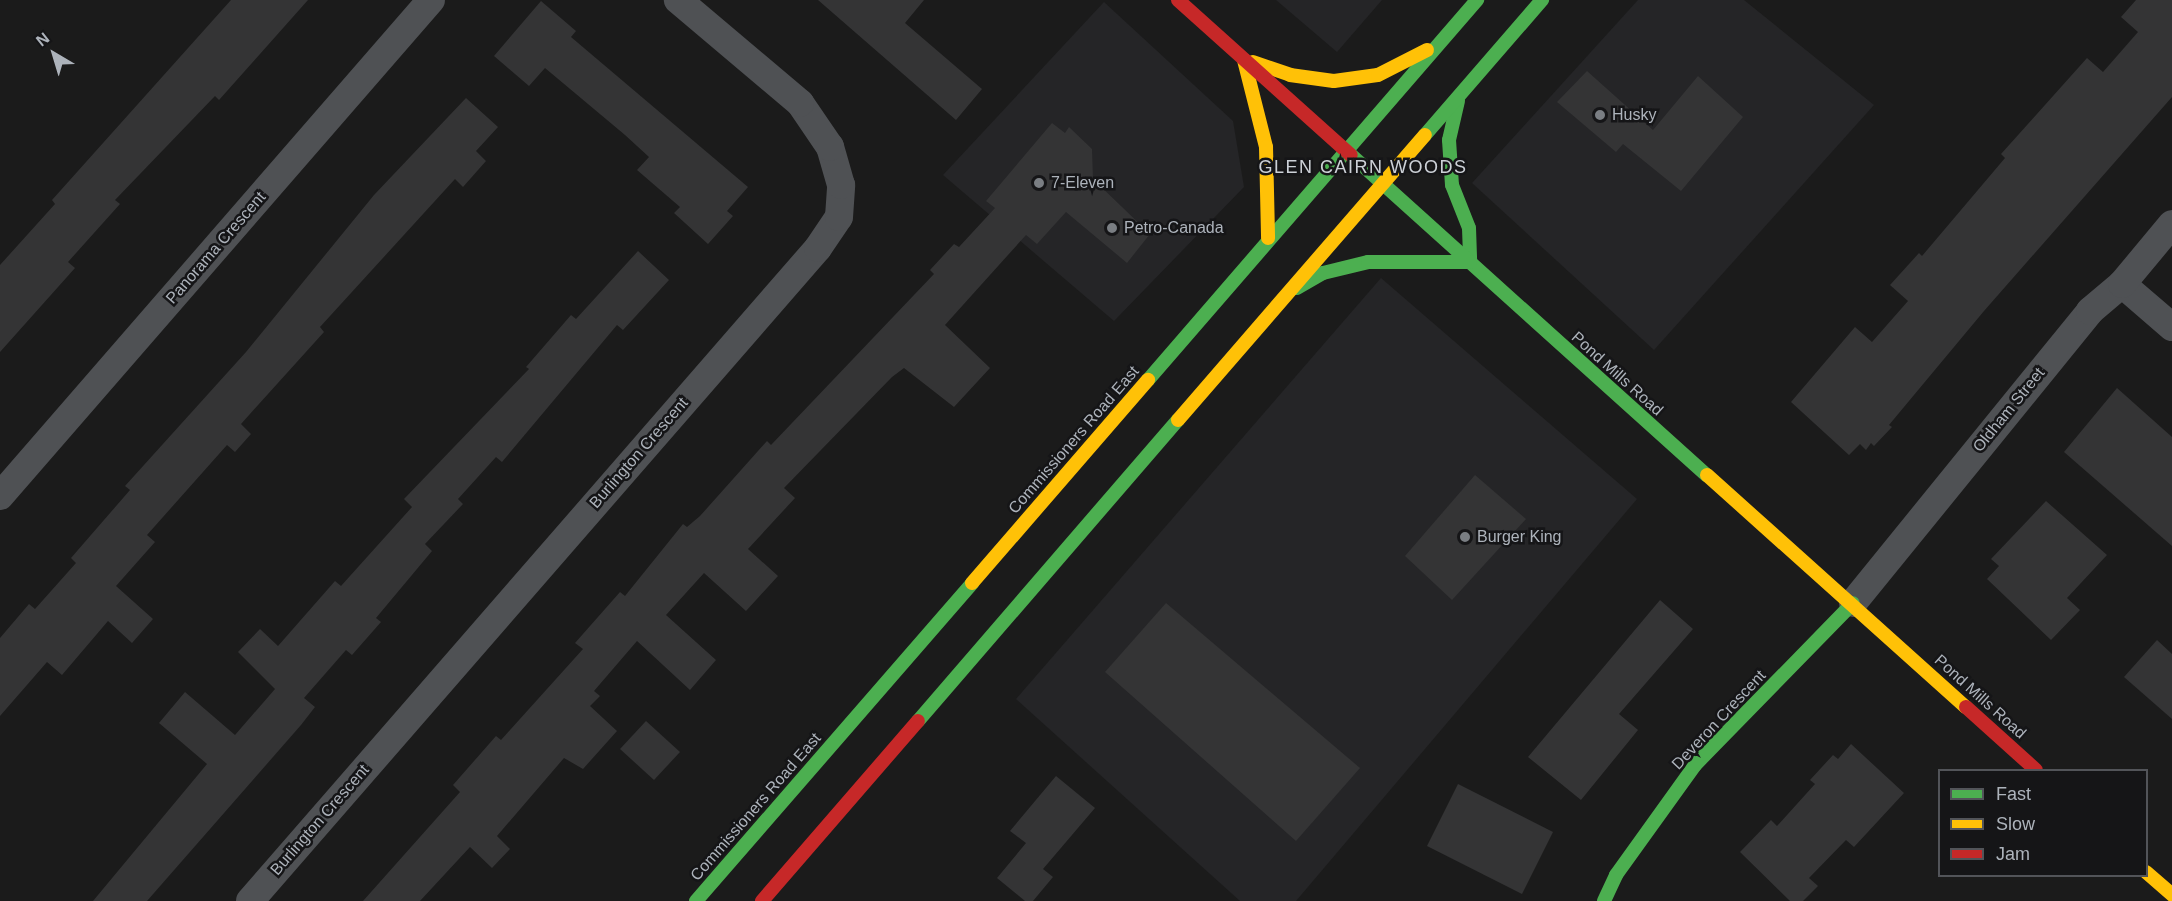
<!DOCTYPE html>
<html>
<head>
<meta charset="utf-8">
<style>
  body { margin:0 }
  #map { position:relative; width:2172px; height:901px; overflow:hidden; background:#1b1b1b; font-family:Helvetica,sans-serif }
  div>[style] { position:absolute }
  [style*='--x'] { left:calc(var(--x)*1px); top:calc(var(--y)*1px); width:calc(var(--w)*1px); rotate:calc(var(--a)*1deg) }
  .built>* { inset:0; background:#252527 }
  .building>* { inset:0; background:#343435 }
  .street>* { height:28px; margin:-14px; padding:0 14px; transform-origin:14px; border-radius:14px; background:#4f5154 }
  .fast>* { height:14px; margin:-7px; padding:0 7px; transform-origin:7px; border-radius:7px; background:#4caf50 }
  .slow>* { height:14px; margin:-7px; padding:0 7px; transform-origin:7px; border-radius:7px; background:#ffc107 }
  .jam>* { height:14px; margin:-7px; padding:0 7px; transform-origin:7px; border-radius:7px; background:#c62828 }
  .dots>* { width:16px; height:16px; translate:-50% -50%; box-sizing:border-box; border:3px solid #151517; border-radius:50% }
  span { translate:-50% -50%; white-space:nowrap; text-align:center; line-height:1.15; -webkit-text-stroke:5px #151517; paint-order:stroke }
  .poi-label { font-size:16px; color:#adb3bb }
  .left { translate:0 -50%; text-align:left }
  .street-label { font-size:16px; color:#adb3bb }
  .neighbourhood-label { font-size:18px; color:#cdd1d7; letter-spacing:1.5px }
  .legend { position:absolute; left:1938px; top:769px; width:210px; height:108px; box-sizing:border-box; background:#151517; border:2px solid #525459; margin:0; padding:8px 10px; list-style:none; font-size:18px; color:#adb3bb }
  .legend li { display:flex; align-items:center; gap:12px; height:30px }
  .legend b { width:30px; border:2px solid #525459 }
  .north { position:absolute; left:24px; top:24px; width:60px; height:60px; -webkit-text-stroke:4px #151517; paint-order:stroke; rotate:322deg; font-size:16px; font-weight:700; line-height:24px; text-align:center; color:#adb3bb }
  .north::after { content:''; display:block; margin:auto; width:21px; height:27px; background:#adb3bb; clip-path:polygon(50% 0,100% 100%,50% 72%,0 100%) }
</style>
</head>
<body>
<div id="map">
  <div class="built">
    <i style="clip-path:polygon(1276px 0,1382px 0,1337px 52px)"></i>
    <i style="clip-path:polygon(1638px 0,1744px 0,1874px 105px,1654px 350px,1472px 183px)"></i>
    <i style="clip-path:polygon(1104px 2px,1233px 121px,1244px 187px,1114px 321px,943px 175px)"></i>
    <i style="clip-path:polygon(1381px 278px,1637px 499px,1296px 901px,1240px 901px,1016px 699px)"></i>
  </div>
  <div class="building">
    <i style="clip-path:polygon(231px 0,308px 0,219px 100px,215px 96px,115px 200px,120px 204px,68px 262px,75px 268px,0 352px,0 265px,55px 204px,52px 200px)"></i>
    <i style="clip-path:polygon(818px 0,924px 0,905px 23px,982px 89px,956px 120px)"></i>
    <i style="clip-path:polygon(2136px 0,2172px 0,2172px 97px,1984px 311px,1889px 425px,1892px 427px,1874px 446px,1871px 443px,1866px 450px,1860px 444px,1849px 455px,1791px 402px,1855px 327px,1872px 342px,1908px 301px,1890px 285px,1919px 253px,1922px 256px,2005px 158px,2001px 154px,2087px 58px,2103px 72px,2138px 32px,2121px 17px)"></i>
    <i style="clip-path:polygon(541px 1px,576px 31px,571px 37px,748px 187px,727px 211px,733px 216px,708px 244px,674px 213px,680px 207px,637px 170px,649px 157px,625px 135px,545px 68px,529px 86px,494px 56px)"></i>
    <i style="clip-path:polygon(1587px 71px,1653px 130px,1698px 76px,1743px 117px,1681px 191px,1623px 144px,1616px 152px,1557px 102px)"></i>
    <i style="clip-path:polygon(466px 98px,498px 127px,476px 151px,486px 161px,463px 187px,455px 179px,320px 327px,324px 332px,241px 424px,251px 434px,235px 452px,227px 445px,147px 535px,155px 542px,116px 586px,153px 619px,132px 643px,108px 621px,62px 675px,47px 662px,0 716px,0 638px,29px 604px,35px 609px,76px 563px,71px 558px,130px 490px,125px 486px,246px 352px,374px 195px)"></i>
    <i style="clip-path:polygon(1052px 123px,1065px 133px,1069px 127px,1092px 149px,1093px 179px,1150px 234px,1127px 263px,1066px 212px,1037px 244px,1026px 235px,945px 325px,990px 368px,954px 407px,904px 368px,892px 377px,784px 488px,795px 498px,748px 549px,778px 576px,746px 611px,704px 573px,666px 615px,716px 660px,690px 690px,637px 641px,594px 691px,600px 696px,590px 706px,617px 731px,583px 769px,564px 758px,497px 836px,510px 849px,492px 868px,470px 847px,420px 901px,363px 901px,460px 792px,453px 785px,496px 736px,501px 740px,583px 649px,575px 643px,620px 592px,625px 596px,683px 524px,687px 527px,700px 516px,767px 441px,771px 445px,934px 274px,930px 270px,954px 244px,959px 247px,995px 208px,986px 201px)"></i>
    <i style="clip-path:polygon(638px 251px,669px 280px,623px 330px,617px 325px,502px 462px,496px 457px,458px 499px,463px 504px,425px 544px,432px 551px,376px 618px,381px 622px,352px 655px,346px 650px,304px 698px,315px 707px,301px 725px,147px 901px,93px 901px,207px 764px,159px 723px,185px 692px,235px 735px,275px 689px,238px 652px,260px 629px,278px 646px,335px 581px,341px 586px,412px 507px,404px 499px,529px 369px,526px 367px,571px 315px,576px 319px)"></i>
    <i style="clip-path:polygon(2117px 388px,2172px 437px,2172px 546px,2064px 452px)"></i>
    <i style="clip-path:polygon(1475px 475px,1526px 519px,1452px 600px,1405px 556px)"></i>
    <i style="clip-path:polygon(2046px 501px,2107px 555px,2067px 598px,2080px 610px,2051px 640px,1987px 579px,1999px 566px,1991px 559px)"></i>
    <i style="clip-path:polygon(1660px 600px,1693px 629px,1619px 714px,1638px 730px,1581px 800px,1528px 757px)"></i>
    <i style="clip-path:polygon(1166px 603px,1360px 768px,1296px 841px,1105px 672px)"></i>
    <i style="clip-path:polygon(2157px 640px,2172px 654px,2172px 719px,2124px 677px)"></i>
    <i style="clip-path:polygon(646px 721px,680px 752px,654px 780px,620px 749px)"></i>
    <i style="clip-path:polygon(1851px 744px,1904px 793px,1854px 847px,1846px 840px,1809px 878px,1818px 886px,1803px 901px,1790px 901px,1740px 852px,1771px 820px,1777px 826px,1815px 784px,1810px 780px,1833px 755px,1838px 759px)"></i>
    <i style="clip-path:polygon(1056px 776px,1095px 808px,1043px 869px,1053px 877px,1033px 901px,1025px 901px,997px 878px,1026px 843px,1010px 831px)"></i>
    <i style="clip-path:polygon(1458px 784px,1553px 832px,1522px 894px,1427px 846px)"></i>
  </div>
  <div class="street">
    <i style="--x:2122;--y:284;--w:66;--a:40.7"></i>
    <i style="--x:0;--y:496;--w:657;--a:-49.01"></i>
    <i style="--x:1853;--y:603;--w:376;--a:-50.9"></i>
    <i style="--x:2090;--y:311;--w:42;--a:-40.2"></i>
    <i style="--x:2122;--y:284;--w:78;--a:-50.2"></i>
    <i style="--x:250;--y:901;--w:865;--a:-48.98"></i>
    <i style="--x:818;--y:248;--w:37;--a:-56"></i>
    <i style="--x:839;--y:217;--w:32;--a:-86"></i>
    <i style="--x:841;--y:185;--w:40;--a:-106"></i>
    <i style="--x:830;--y:147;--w:53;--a:-124.3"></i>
    <i style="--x:800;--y:103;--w:160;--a:-139.8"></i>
  </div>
  <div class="fast">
    <i style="--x:1458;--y:101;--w:40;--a:103"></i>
    <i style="--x:1449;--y:140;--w:45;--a:86.2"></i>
    <i style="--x:1452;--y:185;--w:46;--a:68.4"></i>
    <i style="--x:1469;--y:228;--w:34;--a:88"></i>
    <i style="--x:1425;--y:135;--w:179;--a:-49.1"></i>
    <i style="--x:1351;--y:155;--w:479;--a:42"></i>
    <i style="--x:1297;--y:288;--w:30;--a:-30"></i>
    <i style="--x:1323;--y:273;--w:46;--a:-13.7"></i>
    <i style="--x:1368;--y:262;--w:102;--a:0"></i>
    <i style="--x:1148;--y:380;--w:503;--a:-49.11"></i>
    <i style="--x:918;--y:721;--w:398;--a:-49.2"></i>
    <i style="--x:696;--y:901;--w:421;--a:-49"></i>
    <i style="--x:1604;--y:901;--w:29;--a:-65"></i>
    <i style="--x:1616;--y:875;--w:135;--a:-54.3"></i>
    <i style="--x:1695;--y:765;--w:226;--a:-45.7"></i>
  </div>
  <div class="slow">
    <i style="--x:1244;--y:60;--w:90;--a:75.8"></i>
    <i style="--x:1266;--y:147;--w:91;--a:88.7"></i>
    <i style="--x:1253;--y:62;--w:39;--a:19"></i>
    <i style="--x:1290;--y:75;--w:44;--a:7.8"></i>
    <i style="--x:1334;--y:81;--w:44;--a:-7.8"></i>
    <i style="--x:1378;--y:75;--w:55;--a:-27"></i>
    <i style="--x:1178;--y:420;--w:377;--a:-49.1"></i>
    <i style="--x:1707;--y:475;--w:348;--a:41.9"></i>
    <i style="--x:972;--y:583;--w:269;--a:-49.1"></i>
    <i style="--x:2146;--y:872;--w:35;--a:41"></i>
  </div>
  <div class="jam">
    <i style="--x:1178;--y:0;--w:232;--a:41.9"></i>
    <i style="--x:1966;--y:707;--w:94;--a:42"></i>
    <i style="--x:762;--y:901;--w:238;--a:-49.1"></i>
  </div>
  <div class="dots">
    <i style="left:1600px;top:115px;background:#7a7e83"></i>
    <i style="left:1039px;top:183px;background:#7a7e83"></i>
    <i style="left:1112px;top:228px;background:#7a7e83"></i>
    <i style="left:1465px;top:537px;background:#7a7e83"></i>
  </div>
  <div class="poi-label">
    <span class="left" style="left:1612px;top:115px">Husky</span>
    <span class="left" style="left:1051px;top:183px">7-Eleven</span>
    <span class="left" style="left:1124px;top:228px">Petro-Canada</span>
    <span class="left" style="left:1477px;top:537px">Burger King</span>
  </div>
  <div class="street-label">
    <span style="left:216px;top:248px;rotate:-49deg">Panorama Crescent</span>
    <span style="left:1617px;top:374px;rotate:42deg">Pond Mills Road</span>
    <span style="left:2009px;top:410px;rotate:-51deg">Oldham Street</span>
    <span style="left:1074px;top:440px;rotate:-49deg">Commissioners Road East</span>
    <span style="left:639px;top:453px;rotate:-49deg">Burlington Crescent</span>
    <span style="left:1980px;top:697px;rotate:42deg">Pond Mills Road</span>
    <span style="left:1719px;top:720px;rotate:-47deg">Deveron Crescent</span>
    <span style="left:756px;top:807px;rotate:-49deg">Commissioners Road East</span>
    <span style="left:320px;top:820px;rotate:-49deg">Burlington Crescent</span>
  </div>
  <div class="neighbourhood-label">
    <span style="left:1363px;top:167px">GLEN CAIRN WOODS</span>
  </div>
  <ul class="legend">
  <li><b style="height:8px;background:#4caf50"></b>Fast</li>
  <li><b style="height:8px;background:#ffc107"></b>Slow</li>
  <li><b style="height:8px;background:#c62828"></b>Jam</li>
  </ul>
  <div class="north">N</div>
</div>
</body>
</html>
